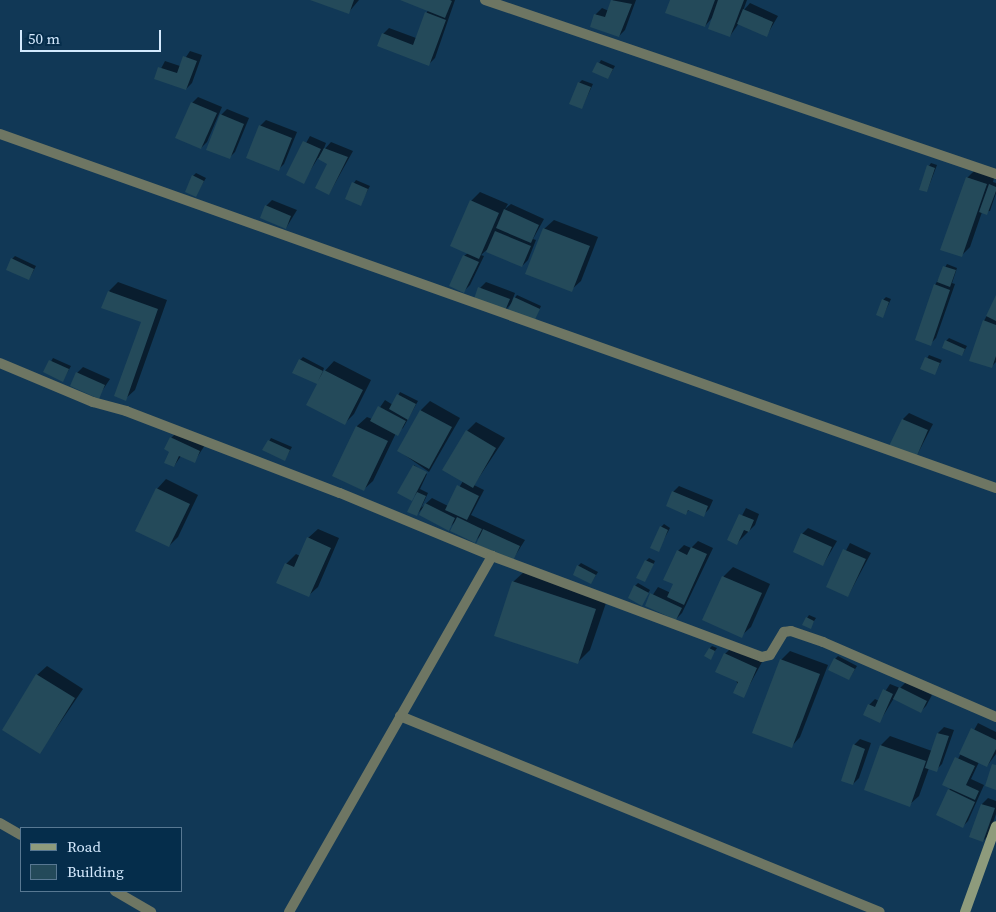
<!DOCTYPE html>
<html>
<head>
<meta charset="utf-8">
<style>
  body { margin:0 }
  #map { position:relative; width:996px; height:912px; overflow:hidden; background:#113856; font-family:"Source Serif 4",serif }
  div>[style] { position:absolute }
  [style*='--x'] { left:calc(var(--x)*1px); top:calc(var(--y)*1px); width:calc(var(--w)*1px); rotate:calc(var(--a)*1deg) }
  .shadow>* { inset:0; background:#0007 }
  .building>* { inset:0; background:#244a5a }
  .street>* { height:10px; margin:-5px; padding:0 5px; transform-origin:5px; border-radius:5px; background:#6e7663 }
  .secondary>* { height:10px; margin:-5px; padding:0 5px; transform-origin:5px; border-radius:5px; background:#8e9b7c }
  span { translate:-50% -50%; white-space:nowrap; text-align:center; line-height:1.15; -webkit-text-stroke:4px #052d4b; paint-order:stroke }
  .legend { position:absolute; left:20px; top:827px; width:162px; height:65px; box-sizing:border-box; background:#052d4b; border:1px solid #587892; margin:0; padding:6px 9px; list-style:none; font-size:15px; color:#d4e9fd }
  .legend li { display:flex; align-items:center; gap:10px; height:25px }
  .legend b { width:25px; border:1px solid #587892 }
  .scale { position:absolute; left:20px; top:30px; width:141px; height:22px; box-sizing:border-box; border:2px solid #d4e9fd; border-top:0; padding-left:6px; font-size:15px; line-height:18px; white-space:nowrap; color:#d4e9fd; -webkit-text-stroke:4px #052d4b; paint-order:stroke }
</style>
</head>
<body>
<div id="map">
  <div class="shadow">
    <i style="clip-path:polygon(313px 0,359px 0,348px 13px)"></i>
    <i style="clip-path:polygon(403px 0,455px 0,435px 58px,429px 64px,383px 34px,389px 28px,416px 38px,428px 10px)"></i>
    <i style="clip-path:polygon(613px 0,636px 0,625px 30px,619px 36px,591px 26px,596px 14px,602px 8px,609px 11px)"></i>
    <i style="clip-path:polygon(671px 0,747px 0,743px 11px,750px 3px,778px 16px,767px 35px,739px 23px,730px 36px,713px 17px,705px 26px)"></i>
    <i style="clip-path:polygon(190px 51px,202px 55px,192px 83px,186px 89px,156px 78px,165px 61px,180px 66px)"></i>
    <i style="clip-path:polygon(601px 60px,615px 66px,608px 78px,594px 72px)"></i>
    <i style="clip-path:polygon(582px 80px,593px 84px,582px 107px,579px 83px)"></i>
    <i style="clip-path:polygon(198px 97px,222px 107px,207px 142px,201px 148px,192px 103px)"></i>
    <i style="clip-path:polygon(227px 109px,249px 118px,235px 152px,229px 158px,221px 115px)"></i>
    <i style="clip-path:polygon(266px 120px,297px 132px,284px 164px,278px 170px,260px 126px)"></i>
    <i style="clip-path:polygon(310px 136px,326px 143px,323px 151px,331px 142px,353px 151px,329px 194px,329px 163px,318px 158px,303px 182px,288px 175px)"></i>
    <i style="clip-path:polygon(931px 163px,937px 165px,927px 191px,929px 166px)"></i>
    <i style="clip-path:polygon(976px 169px,995px 175px,993px 182px,996px 183px,996px 193px,990px 211px,982px 212px,970px 247px,961px 256px,967px 178px)"></i>
    <i style="clip-path:polygon(196px 173px,206px 178px,195px 196px,193px 176px)"></i>
    <i style="clip-path:polygon(356px 180px,370px 186px,360px 204px,354px 183px)"></i>
    <i style="clip-path:polygon(480px 192px,508px 204px,505px 209px,511px 204px,544px 219px,533px 239px,536px 240px,528px 260px,522px 266px,491px 246px,481px 255px,484px 256px,470px 285px,464px 291px,464px 256px,468px 253px,471px 201px)"></i>
    <i style="clip-path:polygon(272px 200px,297px 210px,286px 228px,266px 206px)"></i>
    <i style="clip-path:polygon(554px 220px,598px 237px,581px 281px,571px 290px,544px 229px)"></i>
    <i style="clip-path:polygon(15px 256px,36px 266px,29px 279px,12px 259px)"></i>
    <i style="clip-path:polygon(947px 264px,957px 268px,952px 283px,955px 284px,936px 338px,930px 344px,935px 285px)"></i>
    <i style="clip-path:polygon(118px 282px,167px 300px,135px 390px,125px 399px,142px 322px,109px 291px)"></i>
    <i style="clip-path:polygon(486px 282px,515px 293px,512px 301px,517px 295px,541px 306px,536px 317px,533px 320px,513px 302px,505px 310px,480px 288px)"></i>
    <i style="clip-path:polygon(886px 297px,891px 299px,883px 316px,883px 300px)"></i>
    <i style="clip-path:polygon(996px 298px,996px 362px,991px 367px,984px 321px)"></i>
    <i style="clip-path:polygon(949px 338px,967px 346px,962px 355px,946px 341px)"></i>
    <i style="clip-path:polygon(929px 355px,942px 360px,935px 373px,922px 368px)"></i>
    <i style="clip-path:polygon(303px 357px,324px 368px,322px 374px,334px 361px,371px 380px,354px 414px,345px 423px,321px 378px,316px 383px,300px 360px)"></i>
    <i style="clip-path:polygon(53px 358px,71px 366px,63px 380px,45px 372px)"></i>
    <i style="clip-path:polygon(83px 367px,110px 379px,98px 397px,77px 373px)"></i>
    <i style="clip-path:polygon(400px 392px,418px 401px,403px 428px,396px 433px,373px 481px,363px 490px,334px 476px,357px 426px,367px 417px,372px 419px,385px 400px,393px 405px)"></i>
    <i style="clip-path:polygon(430px 401px,460px 418px,429px 472px,399px 451px,421px 410px)"></i>
    <i style="clip-path:polygon(909px 413px,933px 424px,916px 457px,903px 419px)"></i>
    <i style="clip-path:polygon(476px 422px,505px 438px,474px 485px,484px 490px,471px 515px,525px 540px,513px 559px,481px 535px,475px 541px,455px 522px,448px 529px,423px 508px,416px 515px,417px 493px,411px 499px,399px 492px,414px 465px,427px 474px,420px 489px,428px 493px,421px 508px,432px 498px,448px 506px,463px 481px,467px 431px)"></i>
    <i style="clip-path:polygon(177px 432px,205px 445px,194px 462px,181px 456px,174px 466px,171px 438px)"></i>
    <i style="clip-path:polygon(271px 438px,292px 447px,285px 459px,264px 450px)"></i>
    <i style="clip-path:polygon(166px 479px,198px 495px,178px 537px,169px 546px,157px 489px)"></i>
    <i style="clip-path:polygon(679px 486px,713px 500px,709px 509px,703px 515px,690px 509px,686px 513px,673px 492px)"></i>
    <i style="clip-path:polygon(746px 508px,759px 514px,755px 525px,737px 543px,729px 540px)"></i>
    <i style="clip-path:polygon(664px 524px,670px 528px,658px 550px,661px 527px)"></i>
    <i style="clip-path:polygon(808px 528px,837px 541px,823px 565px,802px 534px)"></i>
    <i style="clip-path:polygon(318px 529px,339px 538px,318px 587px,308px 596px,278px 582px,286px 564px,296px 554px,300px 556px,308px 538px)"></i>
    <i style="clip-path:polygon(698px 541px,713px 548px,682px 613px,676px 619px,646px 605px,658px 587px,671px 593px,675px 583px,678px 551px,684px 545px,691px 548px)"></i>
    <i style="clip-path:polygon(850px 543px,871px 553px,848px 596px,827px 586px)"></i>
    <i style="clip-path:polygon(649px 558px,655px 561px,645px 581px,646px 561px)"></i>
    <i style="clip-path:polygon(581px 563px,598px 572px,591px 583px,578px 566px)"></i>
    <i style="clip-path:polygon(733px 567px,770px 584px,751px 627px,741px 636px,704px 620px,724px 576px)"></i>
    <i style="clip-path:polygon(526px 570px,608px 597px,590px 650px,578px 662px,513px 582px)"></i>
    <i style="clip-path:polygon(638px 583px,650px 590px,642px 604px,635px 586px)"></i>
    <i style="clip-path:polygon(809px 615px,816px 618px,810px 627px,807px 618px)"></i>
    <i style="clip-path:polygon(712px 646px,717px 648px,710px 658px,710px 648px)"></i>
    <i style="clip-path:polygon(731px 648px,762px 662px,743px 697px,725px 654px)"></i>
    <i style="clip-path:polygon(790px 651px,828px 665px,800px 737px,791px 747px,781px 660px)"></i>
    <i style="clip-path:polygon(838px 656px,857px 666px,849px 679px,835px 659px)"></i>
    <i style="clip-path:polygon(47px 666px,83px 689px,40px 752px,37px 675px)"></i>
    <i style="clip-path:polygon(906px 682px,932px 695px,926px 706px,920px 712px,894px 698px,880px 721px,869px 705px,875px 699px,879px 701px,890px 684px,900px 688px)"></i>
    <i style="clip-path:polygon(978px 723px,996px 732px,996px 754px,987px 766px,979px 762px,971px 779px,984px 785px,968px 821px,962px 827px,949px 790px,951px 788px,944px 784px)"></i>
    <i style="clip-path:polygon(944px 727px,954px 730px,942px 764px,936px 770px,929px 768px,919px 796px,909px 805px,881px 745px,890px 736px,932px 751px,938px 733px)"></i>
    <i style="clip-path:polygon(860px 739px,871px 743px,859px 778px,853px 784px,854px 745px)"></i>
    <i style="clip-path:polygon(988px 798px,996px 801px,996px 814px,989px 835px,983px 841px,982px 804px)"></i>
  </div>
  <div class="building">
    <i style="clip-path:polygon(310px 0,354px 0,349px 14px)"></i>
    <i style="clip-path:polygon(400px 0,450px 0,452px 1px,445px 18px)"></i>
    <i style="clip-path:polygon(611px 0,632px 4px,619px 37px,590px 27px,594px 14px,605px 17px)"></i>
    <i style="clip-path:polygon(670px 0,715px 0,705px 27px,665px 13px)"></i>
    <i style="clip-path:polygon(718px 0,744px 0,730px 37px,708px 29px)"></i>
    <i style="clip-path:polygon(743px 9px,773px 22px,767px 37px,737px 24px)"></i>
    <i style="clip-path:polygon(425px 12px,446px 20px,429px 66px,377px 46px,382px 33px,413px 45px)"></i>
    <i style="clip-path:polygon(183px 56px,197px 61px,186px 90px,154px 79px,158px 67px,177px 73px)"></i>
    <i style="clip-path:polygon(597px 62px,613px 69px,608px 79px,592px 72px)"></i>
    <i style="clip-path:polygon(578px 82px,591px 87px,582px 109px,569px 104px)"></i>
    <i style="clip-path:polygon(191px 102px,217px 113px,201px 149px,175px 138px)"></i>
    <i style="clip-path:polygon(220px 114px,244px 124px,230px 159px,206px 150px)"></i>
    <i style="clip-path:polygon(259px 125px,292px 138px,279px 171px,246px 158px)"></i>
    <i style="clip-path:polygon(303px 141px,321px 149px,304px 184px,286px 175px)"></i>
    <i style="clip-path:polygon(324px 148px,348px 157px,329px 195px,315px 188px,327px 164px,318px 159px)"></i>
    <i style="clip-path:polygon(927px 165px,935px 168px,927px 192px,919px 190px)"></i>
    <i style="clip-path:polygon(192px 175px,204px 181px,196px 197px,185px 192px)"></i>
    <i style="clip-path:polygon(966px 177px,987px 184px,962px 257px,940px 250px)"></i>
    <i style="clip-path:polygon(352px 182px,368px 189px,361px 206px,345px 199px)"></i>
    <i style="clip-path:polygon(989px 184px,996px 187px,996px 191px,987px 215px,979px 212px)"></i>
    <i style="clip-path:polygon(470px 200px,499px 213px,479px 259px,450px 246px)"></i>
    <i style="clip-path:polygon(265px 205px,291px 216px,286px 229px,260px 218px)"></i>
    <i style="clip-path:polygon(504px 209px,539px 225px,531px 243px,496px 228px)"></i>
    <i style="clip-path:polygon(543px 228px,590px 246px,572px 292px,525px 274px)"></i>
    <i style="clip-path:polygon(495px 231px,531px 246px,522px 267px,486px 252px)"></i>
    <i style="clip-path:polygon(463px 255px,479px 262px,464px 293px,449px 286px)"></i>
    <i style="clip-path:polygon(11px 258px,34px 269px,29px 280px,6px 270px)"></i>
    <i style="clip-path:polygon(943px 266px,956px 270px,950px 287px,937px 282px)"></i>
    <i style="clip-path:polygon(934px 284px,950px 290px,931px 346px,915px 340px)"></i>
    <i style="clip-path:polygon(478px 287px,510px 299px,505px 311px,474px 299px)"></i>
    <i style="clip-path:polygon(108px 291px,158px 309px,126px 401px,114px 396px,141px 322px,101px 308px)"></i>
    <i style="clip-path:polygon(996px 295px,996px 321px,986px 316px)"></i>
    <i style="clip-path:polygon(514px 297px,540px 309px,534px 322px,508px 310px)"></i>
    <i style="clip-path:polygon(882px 299px,889px 302px,883px 318px,876px 315px)"></i>
    <i style="clip-path:polygon(983px 320px,996px 325px,996px 356px,992px 368px,969px 361px)"></i>
    <i style="clip-path:polygon(945px 340px,965px 349px,962px 356px,942px 348px)"></i>
    <i style="clip-path:polygon(925px 357px,940px 363px,935px 375px,920px 369px)"></i>
    <i style="clip-path:polygon(299px 359px,323px 371px,318px 381px,324px 370px,363px 390px,345px 425px,306px 405px,317px 384px,292px 373px)"></i>
    <i style="clip-path:polygon(49px 360px,69px 369px,63px 382px,43px 372px)"></i>
    <i style="clip-path:polygon(76px 372px,105px 385px,99px 399px,70px 386px)"></i>
    <i style="clip-path:polygon(397px 394px,416px 404px,408px 420px,389px 409px)"></i>
    <i style="clip-path:polygon(378px 406px,406px 421px,398px 436px,370px 421px)"></i>
    <i style="clip-path:polygon(420px 410px,452px 427px,429px 469px,397px 451px)"></i>
    <i style="clip-path:polygon(902px 419px,928px 430px,916px 458px,889px 446px)"></i>
    <i style="clip-path:polygon(356px 426px,388px 441px,364px 491px,332px 476px)"></i>
    <i style="clip-path:polygon(466px 430px,496px 448px,473px 488px,442px 470px)"></i>
    <i style="clip-path:polygon(170px 437px,200px 451px,195px 463px,179px 456px,174px 467px,164px 463px,169px 452px,164px 449px)"></i>
    <i style="clip-path:polygon(268px 440px,290px 450px,285px 461px,262px 450px)"></i>
    <i style="clip-path:polygon(413px 465px,427px 472px,412px 501px,397px 493px)"></i>
    <i style="clip-path:polygon(457px 485px,479px 496px,467px 520px,445px 510px)"></i>
    <i style="clip-path:polygon(156px 488px,190px 504px,169px 547px,135px 531px)"></i>
    <i style="clip-path:polygon(672px 491px,708px 506px,704px 517px,688px 510px,686px 515px,666px 506px)"></i>
    <i style="clip-path:polygon(417px 492px,426px 496px,417px 516px,407px 512px)"></i>
    <i style="clip-path:polygon(425px 503px,455px 518px,449px 531px,419px 515px)"></i>
    <i style="clip-path:polygon(739px 514px,754px 520px,749px 532px,744px 530px,737px 545px,727px 540px)"></i>
    <i style="clip-path:polygon(457px 517px,482px 529px,475px 543px,450px 531px)"></i>
    <i style="clip-path:polygon(660px 526px,668px 530px,659px 552px,650px 548px)"></i>
    <i style="clip-path:polygon(483px 529px,520px 546px,513px 561px,476px 544px)"></i>
    <i style="clip-path:polygon(801px 533px,832px 547px,823px 566px,793px 552px)"></i>
    <i style="clip-path:polygon(307px 537px,331px 548px,309px 597px,276px 583px,285px 563px,294px 567px)"></i>
    <i style="clip-path:polygon(691px 547px,707px 554px,684px 605px,667px 597px,673px 584px,663px 580px,677px 550px,687px 555px)"></i>
    <i style="clip-path:polygon(843px 549px,866px 559px,848px 597px,826px 587px)"></i>
    <i style="clip-path:polygon(645px 560px,654px 564px,645px 582px,636px 578px)"></i>
    <i style="clip-path:polygon(577px 565px,596px 575px,591px 584px,573px 575px)"></i>
    <i style="clip-path:polygon(722px 576px,762px 593px,742px 638px,702px 620px)"></i>
    <i style="clip-path:polygon(512px 581px,596px 609px,578px 664px,494px 636px)"></i>
    <i style="clip-path:polygon(634px 585px,649px 593px,642px 606px,628px 598px)"></i>
    <i style="clip-path:polygon(650px 593px,682px 608px,676px 620px,645px 606px)"></i>
    <i style="clip-path:polygon(806px 617px,814px 621px,811px 629px,802px 625px)"></i>
    <i style="clip-path:polygon(709px 648px,715px 651px,711px 660px,704px 656px)"></i>
    <i style="clip-path:polygon(724px 653px,757px 668px,744px 698px,733px 693px,738px 682px,715px 672px)"></i>
    <i style="clip-path:polygon(834px 658px,855px 669px,849px 680px,828px 670px)"></i>
    <i style="clip-path:polygon(780px 659px,820px 674px,792px 748px,752px 733px)"></i>
    <i style="clip-path:polygon(36px 674px,75px 698px,40px 754px,2px 730px)"></i>
    <i style="clip-path:polygon(899px 687px,927px 701px,921px 713px,893px 699px)"></i>
    <i style="clip-path:polygon(883px 689px,893px 694px,880px 723px,863px 715px,868px 704px,875px 707px)"></i>
    <i style="clip-path:polygon(971px 728px,996px 740px,996px 749px,987px 767px,959px 754px)"></i>
    <i style="clip-path:polygon(937px 733px,949px 736px,937px 772px,925px 768px)"></i>
    <i style="clip-path:polygon(853px 744px,865px 749px,853px 785px,841px 781px)"></i>
    <i style="clip-path:polygon(880px 745px,926px 761px,910px 807px,864px 790px)"></i>
    <i style="clip-path:polygon(955px 757px,975px 766px,966px 785px,979px 791px,975px 800px,942px 785px)"></i>
    <i style="clip-path:polygon(992px 764px,996px 765px,996px 790px,985px 786px)"></i>
    <i style="clip-path:polygon(948px 789px,975px 802px,963px 828px,936px 815px)"></i>
    <i style="clip-path:polygon(981px 804px,995px 808px,983px 842px,969px 837px)"></i>
  </div>
  <div class="street">
    <i style="--x:485;--y:0;--w:540;--a:18.8"></i>
    <i style="--x:0;--y:134;--w:1057;--a:19.57"></i>
    <i style="--x:0;--y:363;--w:101;--a:22.8"></i>
    <i style="--x:93;--y:402;--w:34;--a:15"></i>
    <i style="--x:126;--y:411;--w:229;--a:21"></i>
    <i style="--x:340;--y:493;--w:165;--a:22.5"></i>
    <i style="--x:492;--y:556;--w:288;--a:20.5"></i>
    <i style="--x:762;--y:657;--w:8;--a:-14"></i>
    <i style="--x:770;--y:655;--w:27;--a:-59"></i>
    <i style="--x:784;--y:632;--w:7;--a:-8"></i>
    <i style="--x:791;--y:631;--w:34;--a:19"></i>
    <i style="--x:823;--y:642;--w:189;--a:23.4"></i>
    <i style="--x:400;--y:716;--w:518;--a:22.21"></i>
    <i style="--x:0;--y:823;--w:24;--a:30"></i>
    <i style="--x:115;--y:891;--w:42;--a:30.3"></i>
    <i style="--x:289;--y:912;--w:410;--a:-60.3"></i>
  </div>
  <div class="secondary">
    <i style="--x:965;--y:912;--w:91;--a:-70.2"></i>
  </div>
  <ul class="legend">
  <li><b style="height:6px;background:#8e9b7c"></b>Road</li>
  <li><b style="height:14px;background:#244a5a"></b>Building</li>
  </ul>
  <div class="scale">50 m</div>
</div>
</body>
</html>
